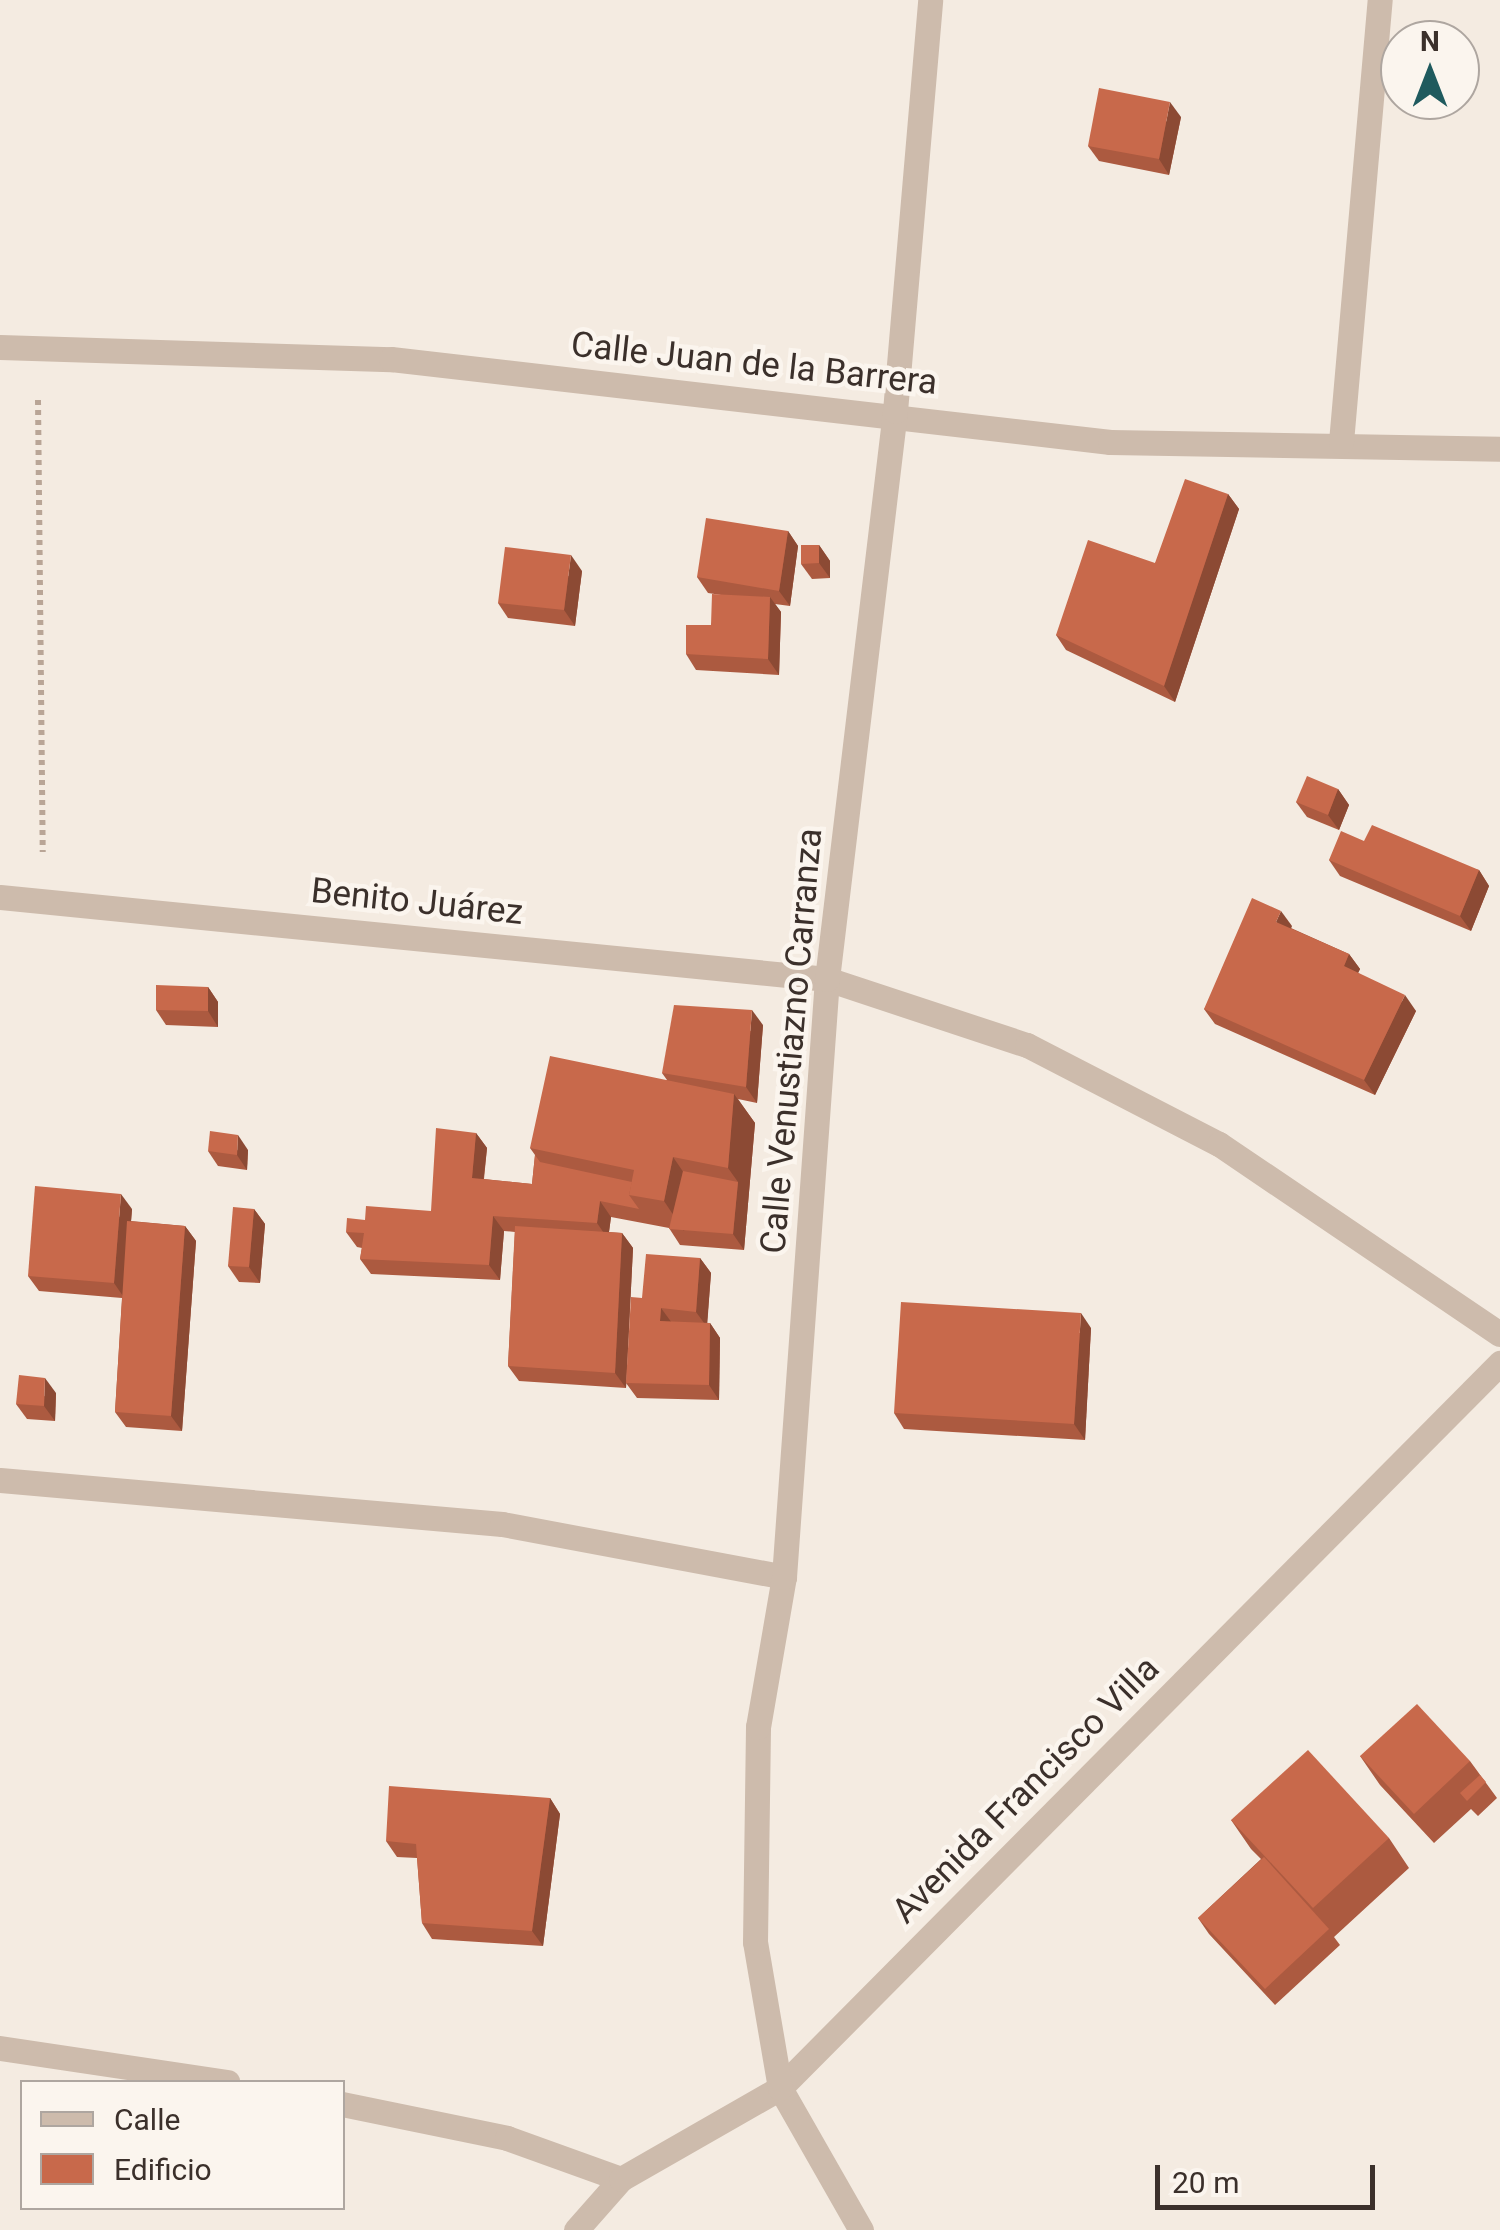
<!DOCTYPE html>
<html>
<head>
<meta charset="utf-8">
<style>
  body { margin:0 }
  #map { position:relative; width:1500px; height:2230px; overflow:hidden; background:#f4ebe1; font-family:Roboto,sans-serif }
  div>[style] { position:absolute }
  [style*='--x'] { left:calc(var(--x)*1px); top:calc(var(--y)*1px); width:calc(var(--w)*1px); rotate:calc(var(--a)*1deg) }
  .path>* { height:6px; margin-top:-3px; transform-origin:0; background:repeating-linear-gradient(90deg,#b9a596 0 5px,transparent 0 10px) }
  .minor>* { height:25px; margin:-12.5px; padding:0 12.5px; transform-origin:12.5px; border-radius:12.5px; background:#cdbbac }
  .wall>* { inset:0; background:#ac5a40 }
  .shaded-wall>* { inset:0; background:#8c4a34 }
  .building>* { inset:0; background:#c8694b }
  span { translate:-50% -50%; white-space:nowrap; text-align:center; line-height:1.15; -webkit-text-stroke:9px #fbf5ee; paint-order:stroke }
  .street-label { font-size:35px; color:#3b302b }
  .legend { position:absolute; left:20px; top:2080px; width:325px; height:130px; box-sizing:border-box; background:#fbf5ee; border:2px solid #aea6a0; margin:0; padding:12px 18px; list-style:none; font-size:30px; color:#3b302b }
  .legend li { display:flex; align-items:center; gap:20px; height:50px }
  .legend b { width:50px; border:2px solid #aea6a0 }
  .north { position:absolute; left:1380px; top:20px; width:100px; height:100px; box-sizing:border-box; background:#fbf5ee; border:2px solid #aea6a0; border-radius:50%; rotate:0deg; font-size:28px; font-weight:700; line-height:40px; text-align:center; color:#3b302b }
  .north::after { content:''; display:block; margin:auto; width:35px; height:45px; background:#1f5a5e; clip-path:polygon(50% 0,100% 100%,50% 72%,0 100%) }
  .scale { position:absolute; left:1155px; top:2165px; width:220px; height:45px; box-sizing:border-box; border:5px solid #3b302b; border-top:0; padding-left:12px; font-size:30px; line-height:35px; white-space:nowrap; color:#3b302b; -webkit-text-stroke:8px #fbf5ee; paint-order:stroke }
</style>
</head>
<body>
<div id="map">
  <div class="path">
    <i style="--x:38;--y:400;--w:452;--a:89.4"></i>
  </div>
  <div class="minor">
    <i style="--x:0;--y:347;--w:391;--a:1.8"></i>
    <i style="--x:391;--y:359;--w:724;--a:6.58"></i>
    <i style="--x:1110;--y:442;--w:390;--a:1"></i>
    <i style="--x:1341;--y:442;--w:444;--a:-85"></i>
    <i style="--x:0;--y:897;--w:831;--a:5.66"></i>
    <i style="--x:827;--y:979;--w:211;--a:18.3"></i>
    <i style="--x:1027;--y:1045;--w:216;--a:27.3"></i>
    <i style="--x:1219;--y:1144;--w:339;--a:34.1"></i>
    <i style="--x:0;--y:1480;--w:504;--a:5.01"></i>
    <i style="--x:502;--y:1524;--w:287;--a:10.6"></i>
    <i style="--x:0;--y:2048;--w:230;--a:8.5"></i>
    <i style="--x:342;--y:2104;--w:168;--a:11.6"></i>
    <i style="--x:507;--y:2138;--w:121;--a:19.8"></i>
    <i style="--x:576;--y:2230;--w:68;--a:-48.6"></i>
    <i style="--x:621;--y:2179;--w:183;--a:-29.8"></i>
    <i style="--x:780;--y:2088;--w:1022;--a:-45.2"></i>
    <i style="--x:861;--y:2230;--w:163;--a:-119.7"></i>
    <i style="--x:780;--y:2088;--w:148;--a:-99.7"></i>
    <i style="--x:755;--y:1942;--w:215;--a:-89.2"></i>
    <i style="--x:758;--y:1727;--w:152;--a:-80.2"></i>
    <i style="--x:784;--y:1577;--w:600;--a:-85.89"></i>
    <i style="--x:827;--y:979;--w:572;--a:-83.17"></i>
    <i style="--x:895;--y:411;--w:412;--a:-85.1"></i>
  </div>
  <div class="wall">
    <i style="clip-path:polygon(1181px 117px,1169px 175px,1099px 161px,1088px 146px)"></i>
    <i style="clip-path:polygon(1228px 494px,1239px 509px,1175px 702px,1066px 650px,1056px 635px,1155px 563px)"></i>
    <i style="clip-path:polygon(788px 531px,798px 546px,790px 606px,775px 604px,781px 612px,779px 675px,696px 670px,686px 654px,711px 625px,721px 595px,708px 593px,697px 577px)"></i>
    <i style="clip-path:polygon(819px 545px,830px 561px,830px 578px,812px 579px,801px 564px)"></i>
    <i style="clip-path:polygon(582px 571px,575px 626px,508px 618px,498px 603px)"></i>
    <i style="clip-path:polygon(1338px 789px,1349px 805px,1339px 830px,1307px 817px,1296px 802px)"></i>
    <i style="clip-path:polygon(1364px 841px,1479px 870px,1489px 886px,1471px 931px,1340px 876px,1329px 860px)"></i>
    <i style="clip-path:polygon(1292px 926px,1291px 928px,1349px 954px,1360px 969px,1358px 973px,1416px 1011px,1375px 1095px,1215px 1024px,1204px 1009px)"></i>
    <i style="clip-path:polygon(208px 987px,218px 1002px,218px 1027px,166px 1025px,156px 1010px)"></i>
    <i style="clip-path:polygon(763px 1025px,757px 1103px,738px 1099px,755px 1123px,744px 1250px,680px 1245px,669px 1228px,611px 1217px,609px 1232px,622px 1233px,633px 1248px,626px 1388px,519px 1381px,508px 1366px,515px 1232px,504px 1231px,500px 1280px,371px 1274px,360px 1259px,362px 1248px,357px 1247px,346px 1232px,431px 1211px,476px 1133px,487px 1148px,484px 1179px,532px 1184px,535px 1155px,530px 1148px,667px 1080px,662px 1073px)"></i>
    <i style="clip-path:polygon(248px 1150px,247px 1170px,218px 1166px,208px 1151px)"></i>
    <i style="clip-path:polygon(132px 1209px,131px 1221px,185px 1226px,196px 1241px,182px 1431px,126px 1427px,115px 1412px,122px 1298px,39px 1291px,28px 1276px)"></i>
    <i style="clip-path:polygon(254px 1209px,265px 1224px,260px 1283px,239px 1282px,228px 1266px)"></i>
    <i style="clip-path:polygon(700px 1258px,711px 1273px,707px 1323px,710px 1323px,720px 1338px,719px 1400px,637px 1398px,626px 1383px,642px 1298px)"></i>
    <i style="clip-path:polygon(1091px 1328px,1085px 1440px,904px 1429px,894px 1413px)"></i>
    <i style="clip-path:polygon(56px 1393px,55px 1421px,27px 1419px,16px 1404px)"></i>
    <i style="clip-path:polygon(1360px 1756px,1470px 1761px,1497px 1798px,1478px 1816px,1471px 1809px,1434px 1843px,1380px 1785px)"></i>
    <i style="clip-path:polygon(550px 1798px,560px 1814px,543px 1946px,432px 1939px,422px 1923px,417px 1858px,397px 1857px,386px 1841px)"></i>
    <i style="clip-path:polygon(1231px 1820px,1389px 1838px,1409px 1868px,1334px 1937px,1340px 1945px,1275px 2005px,1209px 1934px,1198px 1918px,1261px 1859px,1251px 1849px)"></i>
  </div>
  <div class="shaded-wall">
    <i style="clip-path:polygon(1170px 102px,1181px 117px,1169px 175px,1159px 159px)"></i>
    <i style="clip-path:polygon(1228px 494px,1239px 509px,1175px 702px,1164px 686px)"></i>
    <i style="clip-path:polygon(788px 531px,798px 546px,790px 606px,779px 591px)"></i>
    <i style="clip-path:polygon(819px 545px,830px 561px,830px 578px,819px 563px)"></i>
    <i style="clip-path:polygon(571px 555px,582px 571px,575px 626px,564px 610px)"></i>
    <i style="clip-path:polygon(770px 597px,781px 612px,779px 675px,768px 659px)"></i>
    <i style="clip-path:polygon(1338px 789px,1349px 805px,1339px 830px,1328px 815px)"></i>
    <i style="clip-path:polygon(1479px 870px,1489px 886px,1471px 931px,1460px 916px)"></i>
    <i style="clip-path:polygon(1281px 911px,1292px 926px,1287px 937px,1276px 922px)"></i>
    <i style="clip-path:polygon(1349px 954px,1360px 969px,1354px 981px,1344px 966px)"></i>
    <i style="clip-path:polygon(208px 987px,218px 1002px,218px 1027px,208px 1011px)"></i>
    <i style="clip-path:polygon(1405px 995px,1416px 1011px,1375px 1095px,1364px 1080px)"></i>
    <i style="clip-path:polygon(752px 1010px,763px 1025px,757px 1103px,746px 1087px)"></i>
    <i style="clip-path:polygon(734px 1094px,755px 1123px,744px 1250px,733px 1234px,738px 1182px,728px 1168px)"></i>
    <i style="clip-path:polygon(476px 1133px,487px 1148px,482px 1193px,472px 1178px)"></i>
    <i style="clip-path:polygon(238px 1135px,248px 1150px,247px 1170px,237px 1155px)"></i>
    <i style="clip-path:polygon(673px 1157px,693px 1186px,684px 1231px,664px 1201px)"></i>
    <i style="clip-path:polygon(121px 1194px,132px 1209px,125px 1299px,114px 1283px)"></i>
    <i style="clip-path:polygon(600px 1201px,611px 1217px,608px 1239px,597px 1223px)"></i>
    <i style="clip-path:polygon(254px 1209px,265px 1224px,260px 1283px,249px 1267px)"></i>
    <i style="clip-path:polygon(493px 1216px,504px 1231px,500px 1280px,489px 1265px)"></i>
    <i style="clip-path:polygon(185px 1226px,196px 1241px,182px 1431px,171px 1416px)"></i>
    <i style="clip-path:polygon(622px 1233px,633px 1248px,626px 1388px,615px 1373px)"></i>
    <i style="clip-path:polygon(700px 1258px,711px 1273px,707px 1327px,696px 1312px)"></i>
    <i style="clip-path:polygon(661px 1308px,672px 1323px,660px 1321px)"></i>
    <i style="clip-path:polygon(1081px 1313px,1091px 1328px,1085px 1440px,1074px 1424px)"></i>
    <i style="clip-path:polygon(710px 1323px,720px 1338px,719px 1400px,709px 1385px)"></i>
    <i style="clip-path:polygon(45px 1378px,56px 1393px,55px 1421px,44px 1406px)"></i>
    <i style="clip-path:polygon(550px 1798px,560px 1814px,543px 1946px,532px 1931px)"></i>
  </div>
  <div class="building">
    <i style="clip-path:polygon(1099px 88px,1170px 102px,1159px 159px,1088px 146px)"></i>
    <i style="clip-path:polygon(1185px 479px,1228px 494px,1164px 686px,1056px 635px,1088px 540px,1155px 563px)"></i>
    <i style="clip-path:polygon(706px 518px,788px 531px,779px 591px,697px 577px)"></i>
    <i style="clip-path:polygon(801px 545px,819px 545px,819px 563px,801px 564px)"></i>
    <i style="clip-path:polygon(505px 547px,571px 555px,564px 610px,498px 603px)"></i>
    <i style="clip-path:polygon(712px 594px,770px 597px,768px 659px,686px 654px,686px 625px,711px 625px)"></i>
    <i style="clip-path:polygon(1307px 776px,1338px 789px,1328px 815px,1296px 802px)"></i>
    <i style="clip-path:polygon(1372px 825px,1479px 870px,1460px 916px,1329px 860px,1341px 831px,1364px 841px)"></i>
    <i style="clip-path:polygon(1252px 898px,1281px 911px,1276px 922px,1349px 954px,1344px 966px,1405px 995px,1364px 1080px,1204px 1009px)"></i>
    <i style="clip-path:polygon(156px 985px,208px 987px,208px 1011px,156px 1010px)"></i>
    <i style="clip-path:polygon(674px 1005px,752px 1010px,746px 1087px,662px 1073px)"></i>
    <i style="clip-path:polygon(550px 1056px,734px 1094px,728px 1168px,673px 1157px,664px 1201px,629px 1195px,634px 1170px,530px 1148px)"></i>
    <i style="clip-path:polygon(436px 1128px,476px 1133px,472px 1178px,532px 1184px,535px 1155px,540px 1162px,632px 1182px,629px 1195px,639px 1209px,600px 1201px,597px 1223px,493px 1216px,489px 1265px,360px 1259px,364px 1233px,346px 1232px,347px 1218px,365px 1220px,366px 1206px,431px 1211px)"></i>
    <i style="clip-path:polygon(210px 1131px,238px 1135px,237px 1155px,208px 1151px)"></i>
    <i style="clip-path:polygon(683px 1171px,738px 1182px,733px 1234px,669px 1229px)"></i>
    <i style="clip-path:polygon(35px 1186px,121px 1194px,114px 1283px,28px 1276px)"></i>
    <i style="clip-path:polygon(233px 1207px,254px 1209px,249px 1267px,228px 1266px)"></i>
    <i style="clip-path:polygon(127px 1221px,185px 1226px,171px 1416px,115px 1412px)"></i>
    <i style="clip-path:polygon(515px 1226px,622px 1233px,615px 1373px,508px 1366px)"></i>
    <i style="clip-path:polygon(646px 1254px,700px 1258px,696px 1312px,661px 1308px,660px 1321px,710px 1323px,709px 1385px,626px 1383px,631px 1297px,642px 1298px)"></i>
    <i style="clip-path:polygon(901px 1302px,1081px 1313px,1074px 1424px,894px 1413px)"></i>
    <i style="clip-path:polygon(19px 1375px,45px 1378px,44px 1406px,16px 1404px)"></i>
    <i style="clip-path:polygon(1417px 1704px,1470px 1761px,1414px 1814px,1360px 1756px)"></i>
    <i style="clip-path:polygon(1308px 1750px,1389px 1838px,1313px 1908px,1231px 1820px)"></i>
    <i style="clip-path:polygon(1480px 1775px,1486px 1782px,1467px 1801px,1460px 1793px)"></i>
    <i style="clip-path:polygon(389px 1786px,550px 1798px,532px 1931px,422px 1923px,416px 1844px,386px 1841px)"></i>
    <i style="clip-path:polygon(1264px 1857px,1329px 1929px,1265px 1989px,1198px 1918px)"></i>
  </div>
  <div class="street-label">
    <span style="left:754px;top:364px;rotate:6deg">Calle Juan de la Barrera</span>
    <span style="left:417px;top:902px;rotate:6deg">Benito Juárez</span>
    <span style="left:792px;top:1041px;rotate:-85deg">Calle Venustiazno Carranza</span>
    <span style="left:1026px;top:1790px;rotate:-45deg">Avenida Francisco Villa</span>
  </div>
  <ul class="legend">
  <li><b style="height:12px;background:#cdbbac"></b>Calle</li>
  <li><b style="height:28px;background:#c8694b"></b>Edificio</li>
  </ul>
  <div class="north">N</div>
  <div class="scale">20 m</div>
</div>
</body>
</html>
